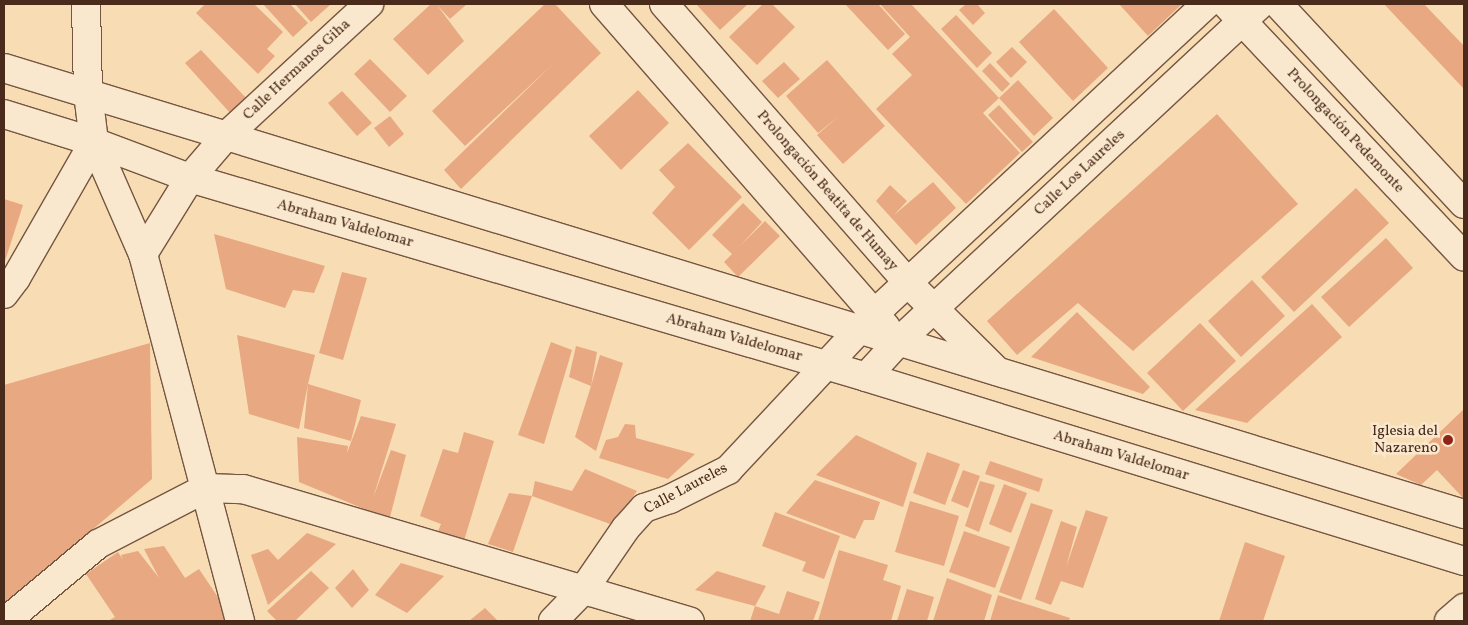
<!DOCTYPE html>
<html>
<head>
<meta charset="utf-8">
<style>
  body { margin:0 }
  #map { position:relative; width:1468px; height:625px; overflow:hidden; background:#f8dcb3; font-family:Vollkorn,serif }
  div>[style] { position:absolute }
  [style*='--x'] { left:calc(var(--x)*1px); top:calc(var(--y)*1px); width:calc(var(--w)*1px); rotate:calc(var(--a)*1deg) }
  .building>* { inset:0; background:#e8a882 }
  .roads { filter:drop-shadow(1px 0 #755641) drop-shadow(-1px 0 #755641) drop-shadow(0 1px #755641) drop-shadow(0 -1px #755641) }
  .minor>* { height:28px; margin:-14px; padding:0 14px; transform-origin:14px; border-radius:14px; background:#fae8ce }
  .tertiary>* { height:28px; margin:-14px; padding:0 14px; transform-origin:14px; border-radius:14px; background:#fae8ce }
  .secondary>* { height:28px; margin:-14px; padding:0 14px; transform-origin:14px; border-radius:14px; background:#fae8ce }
  .dots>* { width:14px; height:14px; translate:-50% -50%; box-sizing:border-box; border:2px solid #fae8ce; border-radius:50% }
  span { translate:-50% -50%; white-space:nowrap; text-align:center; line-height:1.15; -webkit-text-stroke:5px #fae8ce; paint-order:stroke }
  .street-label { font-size:15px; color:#492a1b }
  .poi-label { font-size:15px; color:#492a1b }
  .right { translate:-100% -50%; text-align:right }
  .frame { position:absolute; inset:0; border:5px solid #492a1b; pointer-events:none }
</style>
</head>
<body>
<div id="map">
  <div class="building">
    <i style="clip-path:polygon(205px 4px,254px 4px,283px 32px,267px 49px,275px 56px,258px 74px,196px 13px)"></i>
    <i style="clip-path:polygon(263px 4px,290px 4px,308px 23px,293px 37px)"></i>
    <i style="clip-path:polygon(295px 4px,331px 4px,311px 22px)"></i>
    <i style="clip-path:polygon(431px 4px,467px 4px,450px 19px,437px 5px,464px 41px,428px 75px,393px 39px)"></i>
    <i style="clip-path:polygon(545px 4px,555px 4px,601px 53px,461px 189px,444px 170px,554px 63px,465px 146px,432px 111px)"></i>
    <i style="clip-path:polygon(696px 4px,748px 4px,720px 30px)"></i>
    <i style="clip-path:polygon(763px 4px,772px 4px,795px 27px,757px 65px,729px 37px)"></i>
    <i style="clip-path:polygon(845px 4px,878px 4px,905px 34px,888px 50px)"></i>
    <i style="clip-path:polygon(880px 4px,911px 4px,999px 98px,983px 113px,1020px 153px,966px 204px,876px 109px,912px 75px,892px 54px,910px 37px)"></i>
    <i style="clip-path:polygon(966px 4px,977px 4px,985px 13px,973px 25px,959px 10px)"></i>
    <i style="clip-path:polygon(1119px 4px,1182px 4px,1148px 36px)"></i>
    <i style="clip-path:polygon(1384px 4px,1424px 4px,1464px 46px,1464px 89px)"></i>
    <i style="clip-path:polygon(1054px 9px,1108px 68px,1073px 101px,1019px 42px)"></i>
    <i style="clip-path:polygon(956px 15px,992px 53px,977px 68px,941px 29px)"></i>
    <i style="clip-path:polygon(1012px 47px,1027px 62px,1011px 78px,996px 62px)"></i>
    <i style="clip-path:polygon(201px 50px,247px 99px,231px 114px,185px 63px)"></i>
    <i style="clip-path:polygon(370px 59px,407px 96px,390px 112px,354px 74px)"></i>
    <i style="clip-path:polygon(827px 60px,885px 126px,843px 164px,817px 135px,839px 116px,818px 133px,786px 96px)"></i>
    <i style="clip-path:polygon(784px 62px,800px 79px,778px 98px,762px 81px)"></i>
    <i style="clip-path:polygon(990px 63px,1010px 84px,1002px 92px,982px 71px)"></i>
    <i style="clip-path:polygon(1018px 80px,1053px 118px,1034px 136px,999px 98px)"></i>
    <i style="clip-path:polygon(638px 90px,669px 123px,621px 170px,589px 136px)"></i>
    <i style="clip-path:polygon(342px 91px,372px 123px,357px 136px,328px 103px)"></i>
    <i style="clip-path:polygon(999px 105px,1033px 142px,1022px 152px,988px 115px)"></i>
    <i style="clip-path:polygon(1217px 114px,1298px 204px,1133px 351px,1078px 303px,1017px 355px,987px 321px)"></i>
    <i style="clip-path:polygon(390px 116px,404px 134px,389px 147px,374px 128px)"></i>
    <i style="clip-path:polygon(688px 143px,742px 197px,689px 250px,652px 213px,675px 187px,659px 170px)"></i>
    <i style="clip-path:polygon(933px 182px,956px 208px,916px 245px,876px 201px,890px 185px,907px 201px,894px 215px)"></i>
    <i style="clip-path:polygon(1356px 188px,1389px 223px,1294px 312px,1261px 277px)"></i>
    <i style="clip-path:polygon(4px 199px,23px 205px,5px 261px,4px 260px)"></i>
    <i style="clip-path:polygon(743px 203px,762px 222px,739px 247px,765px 221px,780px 236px,738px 277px,724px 262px,732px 254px,712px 235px)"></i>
    <i style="clip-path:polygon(214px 234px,325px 266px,314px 293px,293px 290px,285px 308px,226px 289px)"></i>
    <i style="clip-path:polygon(1386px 238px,1413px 268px,1349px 327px,1321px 297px)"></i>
    <i style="clip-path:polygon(342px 272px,367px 278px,343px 360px,319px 353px)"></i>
    <i style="clip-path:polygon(1252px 280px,1285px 316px,1241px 357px,1208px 321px)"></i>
    <i style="clip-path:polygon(1312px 304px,1342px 337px,1247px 423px,1195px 410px)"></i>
    <i style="clip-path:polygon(1077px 312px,1150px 387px,1143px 394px,1031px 357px)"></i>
    <i style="clip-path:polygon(1200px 323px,1236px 361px,1183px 411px,1147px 373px)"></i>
    <i style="clip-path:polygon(237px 335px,315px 355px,308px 384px,361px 400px,351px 441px,304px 428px,308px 384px,299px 429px,249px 414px)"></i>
    <i style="clip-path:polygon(551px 342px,572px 350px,544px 444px,518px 435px)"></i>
    <i style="clip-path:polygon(150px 343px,152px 479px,4px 605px,4px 385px)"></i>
    <i style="clip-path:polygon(576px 346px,597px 352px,591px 386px,600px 355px,623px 363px,596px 451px,575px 437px,591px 386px,569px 377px)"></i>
    <i style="clip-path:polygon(1464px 409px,1464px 499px,1437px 470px,1421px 485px,1396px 474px)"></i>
    <i style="clip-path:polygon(361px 416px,396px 424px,373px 498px,391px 450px,406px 455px,390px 517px,369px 511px,299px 482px,297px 437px,348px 446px,347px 453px)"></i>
    <i style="clip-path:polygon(625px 424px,635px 425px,636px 438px,695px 454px,668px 479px,599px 458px,606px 440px,618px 437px)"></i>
    <i style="clip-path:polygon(464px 432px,494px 441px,463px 544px,436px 536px,441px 524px,420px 516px,443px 449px,458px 453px)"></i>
    <i style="clip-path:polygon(856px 435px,917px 463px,903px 507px,816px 475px)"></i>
    <i style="clip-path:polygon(927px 452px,960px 464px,945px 505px,913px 493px)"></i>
    <i style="clip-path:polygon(990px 461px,1043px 479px,1039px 492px,985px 474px)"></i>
    <i style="clip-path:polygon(585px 469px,637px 491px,613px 525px,532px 496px,535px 481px,572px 491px)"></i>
    <i style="clip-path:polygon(963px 470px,980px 476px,968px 508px,951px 501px)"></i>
    <i style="clip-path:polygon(815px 480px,880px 502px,874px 520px,864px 520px,855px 539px,786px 513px)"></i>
    <i style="clip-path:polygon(980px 481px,995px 485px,979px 532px,965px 526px)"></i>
    <i style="clip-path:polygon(1004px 484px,1027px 493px,1011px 533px,989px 524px)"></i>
    <i style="clip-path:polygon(509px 493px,532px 496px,513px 552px,488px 544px)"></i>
    <i style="clip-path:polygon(910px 501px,959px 516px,944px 566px,895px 552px)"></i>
    <i style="clip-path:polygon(1031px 503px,1053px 510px,1021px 600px,999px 592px)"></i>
    <i style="clip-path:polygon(1086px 510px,1108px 517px,1083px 588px,1061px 581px,1051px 605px,1035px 599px,1061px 521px,1077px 527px,1066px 567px)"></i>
    <i style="clip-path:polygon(775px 512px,840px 536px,824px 579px,802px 571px,806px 562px,762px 546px)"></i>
    <i style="clip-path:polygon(964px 531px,1010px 547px,995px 588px,949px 572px)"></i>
    <i style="clip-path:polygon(307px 533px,336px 544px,268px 605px,251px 555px,268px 549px,278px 560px)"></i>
    <i style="clip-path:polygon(1245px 542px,1285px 556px,1263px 621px,1219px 621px)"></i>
    <i style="clip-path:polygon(164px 546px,185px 578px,199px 569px,234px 621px,108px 621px,115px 617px,86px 574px,118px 552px,123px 560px,121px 555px,138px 551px,159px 578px,144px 549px)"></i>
    <i style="clip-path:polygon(839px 550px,888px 565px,883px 580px,901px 586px,891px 621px,818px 621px)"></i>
    <i style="clip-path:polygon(401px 563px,444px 576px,407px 613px,375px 595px)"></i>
    <i style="clip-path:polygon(353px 569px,369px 590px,352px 608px,335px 588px)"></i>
    <i style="clip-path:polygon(311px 571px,329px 588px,295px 621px,277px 621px,267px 611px)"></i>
    <i style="clip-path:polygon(717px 571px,766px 586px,755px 606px,695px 590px)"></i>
    <i style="clip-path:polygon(947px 578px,992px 595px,984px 621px,933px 621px)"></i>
    <i style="clip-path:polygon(907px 589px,934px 597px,927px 621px,897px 621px)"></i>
    <i style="clip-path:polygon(787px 591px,820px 602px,813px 621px,750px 621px,755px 606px,779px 614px)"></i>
    <i style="clip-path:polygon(998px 595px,1070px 618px,1069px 621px,990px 621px)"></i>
    <i style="clip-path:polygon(485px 608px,498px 621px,469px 621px)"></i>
  </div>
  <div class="roads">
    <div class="minor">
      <i style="--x:86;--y:4;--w:89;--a:88.7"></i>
      <i style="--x:604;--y:4;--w:429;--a:48.9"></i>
      <i style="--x:664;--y:4;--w:371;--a:48.8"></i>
      <i style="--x:908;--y:283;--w:125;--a:44.7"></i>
      <i style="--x:1226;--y:4;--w:347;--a:46.7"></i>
      <i style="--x:1278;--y:4;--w:273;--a:47.1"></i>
      <i style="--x:143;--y:254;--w:89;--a:-58.3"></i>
      <i style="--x:190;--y:178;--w:55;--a:-49.4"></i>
      <i style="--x:226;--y:136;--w:195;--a:-42.7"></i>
      <i style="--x:4;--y:294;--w:20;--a:-53"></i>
      <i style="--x:16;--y:278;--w:157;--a:-60.2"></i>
      <i style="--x:866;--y:377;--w:49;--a:-47.5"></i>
      <i style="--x:899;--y:341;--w:495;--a:-43"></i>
      <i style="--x:6;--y:621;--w:120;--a:-39.9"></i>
      <i style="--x:98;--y:544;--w:122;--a:-27.4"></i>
      <i style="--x:206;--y:488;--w:37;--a:2"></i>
      <i style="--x:243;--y:489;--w:466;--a:16.5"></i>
      <i style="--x:553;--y:621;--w:45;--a:-45.9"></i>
      <i style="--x:584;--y:589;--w:74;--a:-55.5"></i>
      <i style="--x:626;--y:528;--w:27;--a:-48"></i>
      <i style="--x:644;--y:508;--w:28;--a:-19"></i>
      <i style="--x:670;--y:499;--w:65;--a:-26.6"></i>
      <i style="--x:728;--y:470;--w:214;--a:-46.9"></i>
      <i style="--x:874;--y:314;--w:455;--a:-43"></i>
      <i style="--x:1449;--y:621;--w:20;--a:-41"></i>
    </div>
    <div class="tertiary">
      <i style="--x:88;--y:93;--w:49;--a:83"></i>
      <i style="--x:94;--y:142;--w:122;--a:66.4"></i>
      <i style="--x:143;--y:254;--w:380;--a:75.2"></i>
    </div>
    <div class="secondary">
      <i style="--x:4;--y:68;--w:1527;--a:16.99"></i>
      <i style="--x:4;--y:114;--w:94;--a:17.3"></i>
      <i style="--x:94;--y:142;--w:103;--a:20.6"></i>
      <i style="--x:190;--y:178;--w:705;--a:16.4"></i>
      <i style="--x:866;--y:377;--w:626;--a:17.1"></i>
    </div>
  </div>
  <div class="dots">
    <i style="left:1448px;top:440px;background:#8f2418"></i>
  </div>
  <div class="street-label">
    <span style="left:297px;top:70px;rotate:-43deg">Calle Hermanos Giha</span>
    <span style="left:1345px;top:131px;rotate:47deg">Prolongación Pedemonte</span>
    <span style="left:1080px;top:173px;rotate:-43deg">Calle Los Laureles</span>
    <span style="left:827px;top:191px;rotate:49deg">Prolongación Beatita de Humay</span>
    <span style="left:345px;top:224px;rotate:16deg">Abraham Valdelomar</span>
    <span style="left:734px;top:338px;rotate:16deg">Abraham Valdelomar</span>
    <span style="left:1121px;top:456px;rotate:17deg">Abraham Valdelomar</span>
    <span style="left:686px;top:489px;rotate:-28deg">Calle Laureles</span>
  </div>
  <div class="poi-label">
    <span class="right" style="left:1438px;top:440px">Iglesia del<br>Nazareno</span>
  </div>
  <div class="frame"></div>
</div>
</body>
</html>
